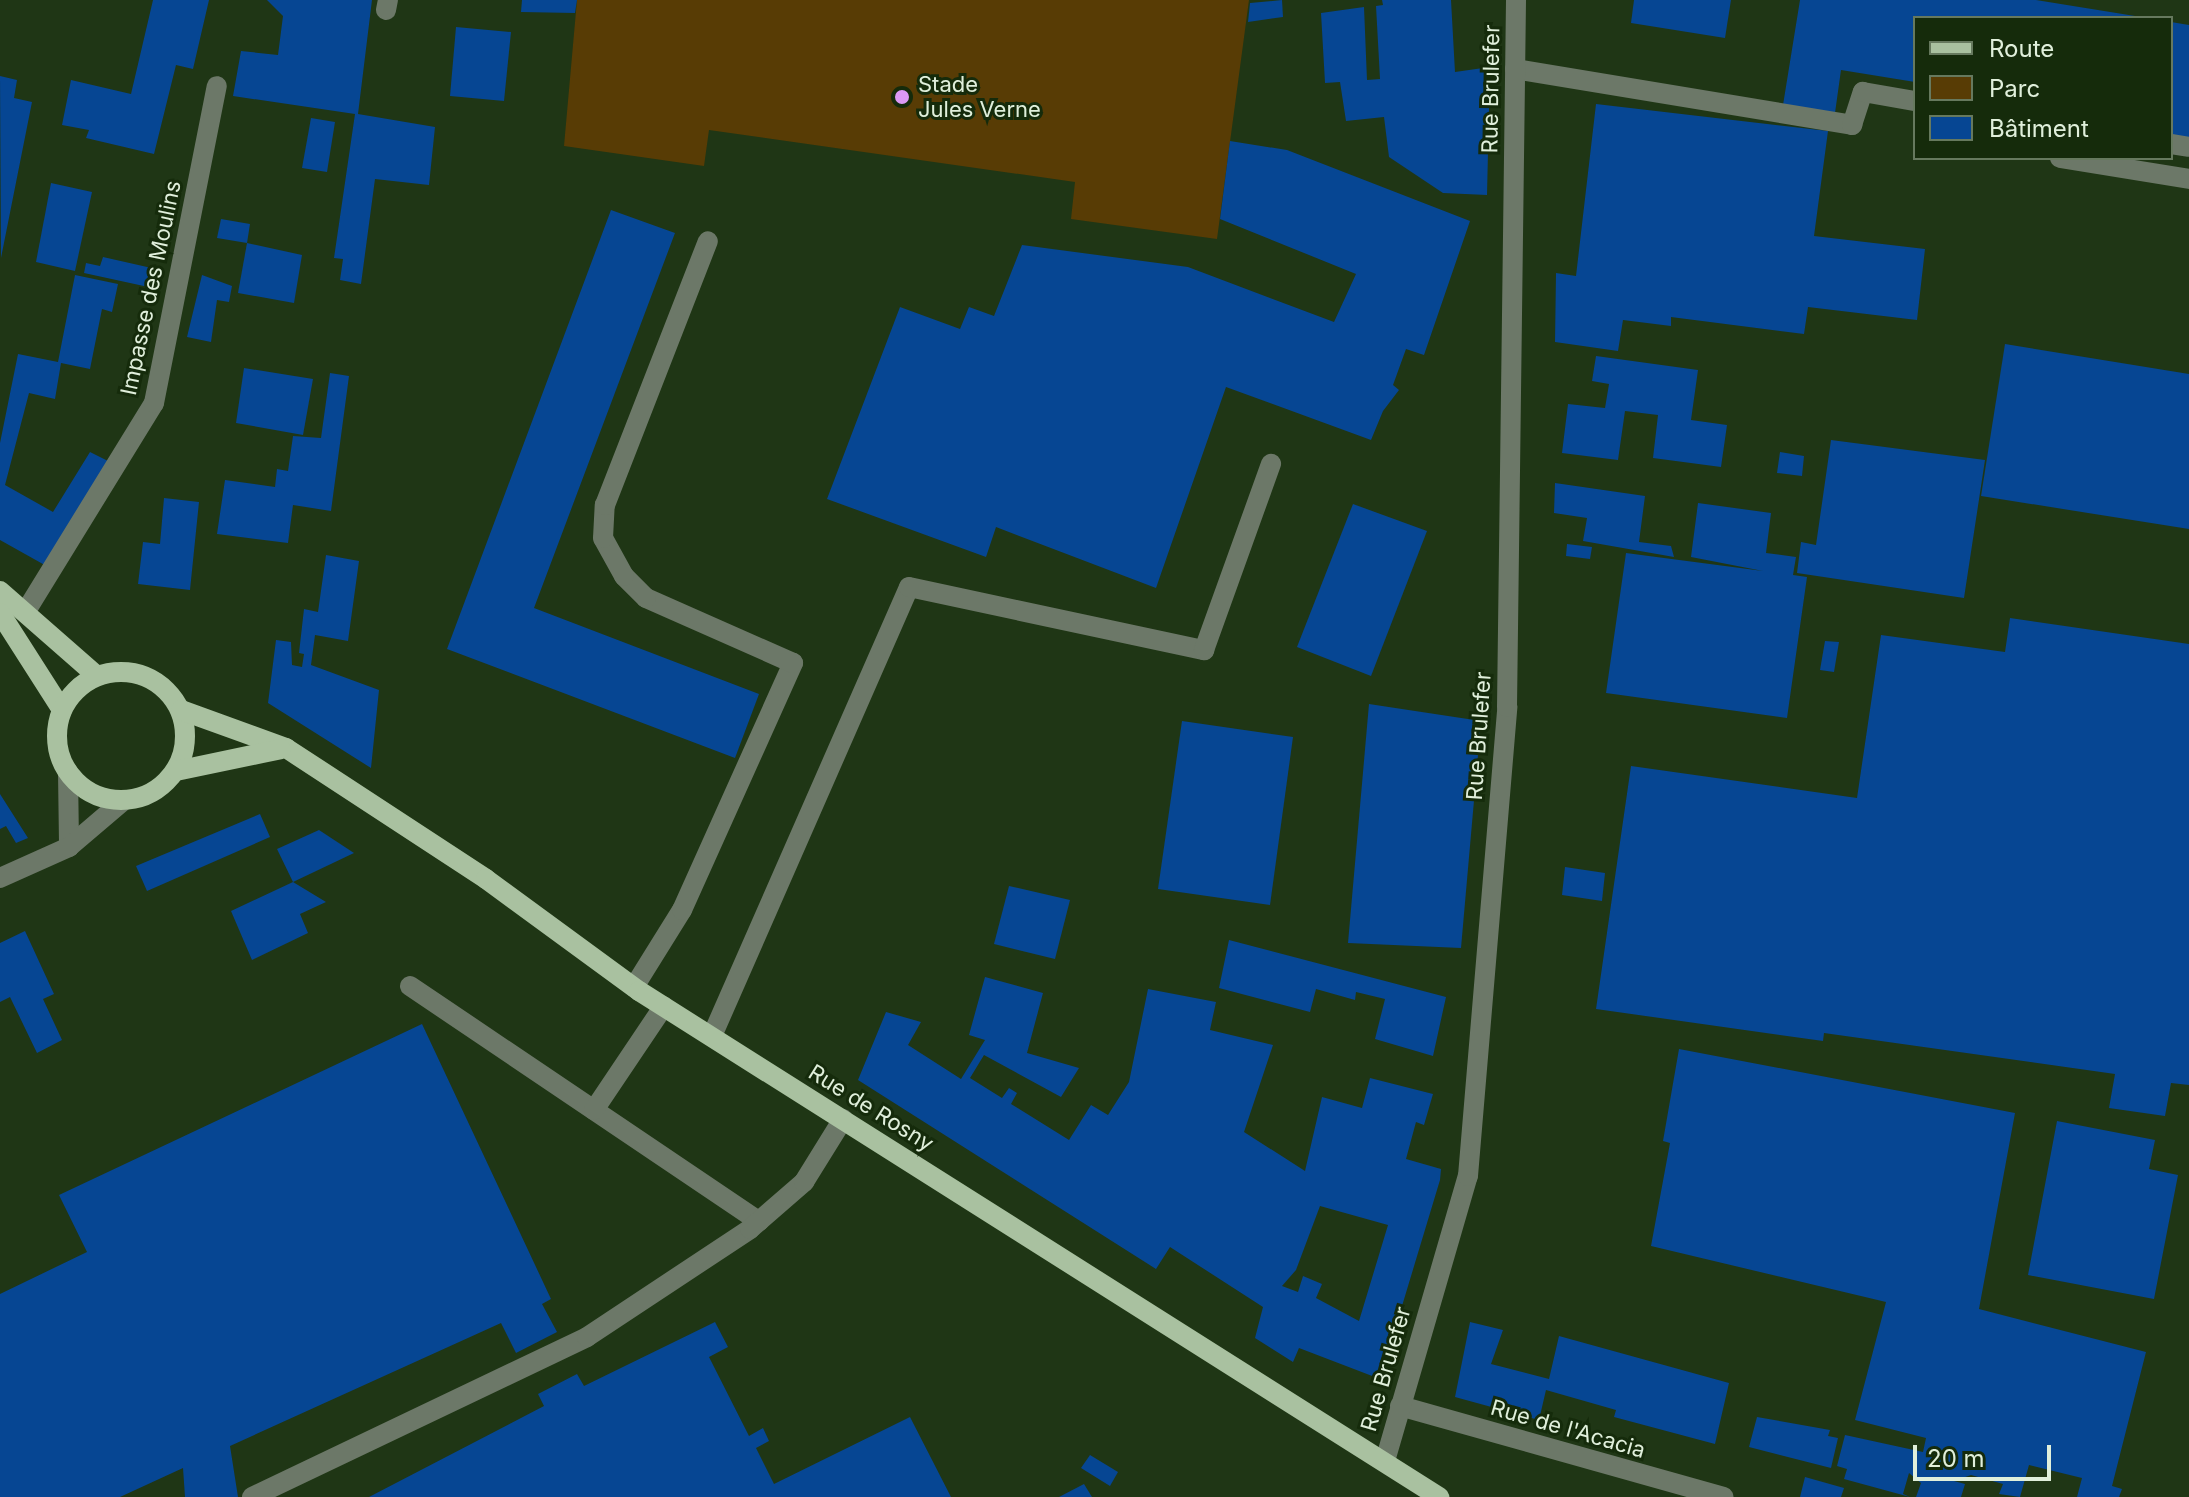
<!DOCTYPE html>
<html>
<head>
<meta charset="utf-8">
<style>
  body { margin:0 }
  #map { position:relative; width:2189px; height:1497px; overflow:hidden; background:#1f3615; font-family:Inter,sans-serif }
  div>[style] { position:absolute }
  [style*='--x'] { left:calc(var(--x)*1px); top:calc(var(--y)*1px); width:calc(var(--w)*1px); rotate:calc(var(--a)*1deg) }
  .green>* { inset:0; background:#583c05 }
  .building>* { inset:0; background:#064693 }
  .minor>* { height:20px; margin:-10px; padding:0 10px; transform-origin:10px; border-radius:10px; background:#6c7868 }
  .major>* { height:20px; margin:-10px; padding:0 10px; transform-origin:10px; border-radius:10px; background:#a9c1a0 }
  .major>.ring { margin:-10px; padding:0; box-sizing:content-box; background:none; border:20px solid #a9c1a0; border-radius:50% }
  .dots>* { width:22px; height:22px; translate:-50% -50%; box-sizing:border-box; border:4px solid #152b0b; border-radius:50% }
  span { translate:-50% -50%; white-space:nowrap; text-align:center; line-height:1.15; -webkit-text-stroke:6px #152b0b; paint-order:stroke }
  .poi-label { font-size:22px; color:#e0efdb }
  .left { translate:0 -50%; text-align:left }
  .street-label { font-size:22px; color:#e0efdb }
  .legend { position:absolute; left:1913px; top:16px; width:260px; height:144px; box-sizing:border-box; background:#152b0b; border:2px solid #66795e; margin:0; padding:10px 14px; list-style:none; font-size:24px; color:#e0efdb }
  .legend li { display:flex; align-items:center; gap:16px; height:40px }
  .legend b { width:40px; border:2px solid #66795e }
  .scale { position:absolute; left:1913px; top:1445px; width:138px; height:36px; box-sizing:border-box; border:4px solid #e0efdb; border-top:0; padding-left:10px; font-size:24px; line-height:28px; white-space:nowrap; color:#e0efdb; -webkit-text-stroke:6px #152b0b; paint-order:stroke }
</style>
</head>
<body>
<div id="map">
  <div class="green">
    <i style="clip-path:polygon(577px 0,1249px 0,1217px 239px,1071px 219px,1075px 182px,709px 130px,704px 166px,564px 146px)"></i>
  </div>
  <div class="building">
    <i style="clip-path:polygon(153px 0,209px 0,193px 69px,176px 65px,154px 154px,86px 138px,89px 130px,62px 125px,71px 80px,131px 94px)"></i>
    <i style="clip-path:polygon(267px 0,372px 0,358px 114px,435px 127px,429px 185px,375px 179px,361px 284px,340px 280px,343px 259px,334px 258px,355px 114px,233px 96px,241px 51px,278px 55px,283px 16px)"></i>
    <i style="clip-path:polygon(522px 0,577px 0,575px 13px,521px 12px)"></i>
    <i style="clip-path:polygon(1282px 0,1283px 17px,1248px 22px,1250px 3px)"></i>
    <i style="clip-path:polygon(1382px 0,1451px 0,1455px 72px,1490px 67px,1487px 195px,1443px 193px,1389px 157px,1384px 117px,1346px 121px,1340px 82px,1325px 83px,1321px 13px,1364px 7px,1367px 80px,1380px 79px,1376px 6px,1383px 5px)"></i>
    <i style="clip-path:polygon(1634px 0,1731px 0,1725px 38px,1631px 23px)"></i>
    <i style="clip-path:polygon(1800px 0,2036px 0,2135px 16px,1915px 18px,1915px 82px,1841px 70px,1835px 113px,1783px 105px)"></i>
    <i style="clip-path:polygon(2171px 22px,2189px 25px,2189px 144px,2171px 141px)"></i>
    <i style="clip-path:polygon(456px 27px,511px 32px,504px 101px,450px 96px)"></i>
    <i style="clip-path:polygon(0 76px,17px 80px,14px 98px,32px 102px,1px 258px)"></i>
    <i style="clip-path:polygon(1596px 104px,1828px 131px,1814px 236px,1925px 249px,1917px 320px,1808px 307px,1804px 334px,1671px 317px,1671px 326px,1623px 320px,1618px 351px,1555px 342px,1556px 273px,1576px 276px)"></i>
    <i style="clip-path:polygon(311px 118px,335px 122px,327px 172px,302px 168px)"></i>
    <i style="clip-path:polygon(1230px 141px,1287px 150px,1470px 221px,1424px 355px,1406px 349px,1393px 385px,1399px 390px,1383px 411px,1371px 440px,1226px 387px,1156px 588px,996px 527px,986px 557px,827px 499px,900px 307px,960px 329px,969px 307px,994px 316px,1022px 245px,1188px 267px,1334px 322px,1356px 274px,1220px 219px)"></i>
    <i style="clip-path:polygon(51px 183px,92px 192px,75px 271px,36px 262px)"></i>
    <i style="clip-path:polygon(611px 210px,675px 233px,534px 608px,759px 694px,735px 758px,447px 649px)"></i>
    <i style="clip-path:polygon(221px 219px,250px 224px,247px 243px,217px 238px)"></i>
    <i style="clip-path:polygon(247px 243px,302px 255px,294px 303px,238px 293px)"></i>
    <i style="clip-path:polygon(103px 257px,156px 269px,153px 288px,84px 273px,86px 263px,100px 266px)"></i>
    <i style="clip-path:polygon(75px 275px,118px 284px,112px 312px,102px 309px,90px 369px,61px 363px,55px 399px,29px 393px,5px 485px,53px 512px,90px 452px,110px 462px,50px 568px,0 540px,0 443px,18px 354px,58px 362px)"></i>
    <i style="clip-path:polygon(202px 275px,232px 286px,229px 302px,217px 300px,211px 342px,187px 337px)"></i>
    <i style="clip-path:polygon(2005px 344px,2189px 374px,2189px 529px,1981px 496px)"></i>
    <i style="clip-path:polygon(1596px 356px,1698px 370px,1691px 420px,1727px 425px,1721px 467px,1653px 458px,1658px 415px,1625px 411px,1618px 460px,1562px 453px,1568px 404px,1605px 408px,1609px 384px,1592px 381px)"></i>
    <i style="clip-path:polygon(244px 368px,313px 379px,303px 435px,236px 423px)"></i>
    <i style="clip-path:polygon(330px 373px,349px 376px,331px 511px,293px 505px,288px 543px,217px 534px,225px 480px,275px 487px,277px 469px,288px 471px,293px 436px,321px 438px)"></i>
    <i style="clip-path:polygon(1831px 440px,1985px 460px,1964px 598px,1797px 573px,1801px 542px,1816px 545px)"></i>
    <i style="clip-path:polygon(1780px 452px,1804px 456px,1802px 476px,1777px 473px)"></i>
    <i style="clip-path:polygon(1555px 483px,1645px 496px,1639px 542px,1671px 546px,1674px 557px,1583px 541px,1587px 518px,1554px 513px)"></i>
    <i style="clip-path:polygon(164px 498px,199px 502px,190px 590px,138px 584px,143px 542px,160px 544px)"></i>
    <i style="clip-path:polygon(1698px 503px,1771px 513px,1766px 553px,1796px 557px,1793px 575px,1807px 577px,1787px 718px,1606px 693px,1626px 553px,1763px 571px,1691px 557px)"></i>
    <i style="clip-path:polygon(1353px 504px,1427px 531px,1371px 676px,1297px 647px)"></i>
    <i style="clip-path:polygon(1567px 544px,1592px 547px,1590px 559px,1566px 556px)"></i>
    <i style="clip-path:polygon(326px 555px,359px 561px,348px 641px,315px 635px,311px 665px,379px 690px,371px 768px,268px 703px,276px 640px,291px 642px,292px 665px,302px 667px,304px 654px,299px 653px,304px 609px,318px 612px)"></i>
    <i style="clip-path:polygon(2010px 618px,2189px 644px,2189px 1085px,2171px 1083px,2165px 1116px,2109px 1108px,2115px 1074px,1824px 1033px,1823px 1041px,1596px 1009px,1631px 766px,1857px 798px,1881px 635px,2005px 652px)"></i>
    <i style="clip-path:polygon(1825px 641px,1839px 642px,1834px 672px,1820px 670px)"></i>
    <i style="clip-path:polygon(1369px 704px,1481px 721px,1461px 948px,1348px 943px)"></i>
    <i style="clip-path:polygon(1182px 721px,1293px 737px,1270px 905px,1158px 889px)"></i>
    <i style="clip-path:polygon(0 794px,28px 838px,16px 843px,6px 826px,0 829px)"></i>
    <i style="clip-path:polygon(260px 814px,270px 837px,147px 891px,136px 866px)"></i>
    <i style="clip-path:polygon(319px 830px,354px 853px,293px 882px,277px 849px)"></i>
    <i style="clip-path:polygon(1565px 867px,1605px 873px,1602px 901px,1562px 895px)"></i>
    <i style="clip-path:polygon(293px 882px,326px 902px,300px 914px,308px 933px,252px 960px,231px 911px)"></i>
    <i style="clip-path:polygon(1009px 886px,1070px 900px,1055px 959px,994px 944px)"></i>
    <i style="clip-path:polygon(25px 931px,54px 994px,43px 999px,62px 1040px,37px 1053px,10px 997px,0 1002px,0 943px)"></i>
    <i style="clip-path:polygon(1229px 940px,1446px 997px,1433px 1056px,1375px 1039px,1385px 999px,1356px 992px,1355px 1000px,1316px 989px,1310px 1012px,1219px 988px)"></i>
    <i style="clip-path:polygon(evenodd,985px 977px,1043px 993px,1027px 1053px,1079px 1068px,1061px 1097px,984px 1055px,970px 1078px,1002px 1098px,1009px 1088px,1017px 1093px,1011px 1104px,1069px 1140px,1091px 1105px,1108px 1115px,1129px 1082px,1148px 989px,1216px 1002px,1210px 1030px,1273px 1045px,1244px 1132px,1305px 1171px,1322px 1097px,1362px 1108px,1370px 1078px,1433px 1094px,1424px 1125px,1416px 1122px,1406px 1159px,1441px 1169px,1440px 1180px,1380px 1379px,1299px 1348px,1293px 1362px,1255px 1338px,1263px 1307px,1170px 1247px,1156px 1269px,858px 1080px,886px 1012px,921px 1022px,908px 1045px,961px 1079px,985px 1040px,969px 1035px,985px 977px,1320px 1206px,1388px 1225px,1359px 1321px,1316px 1298px,1322px 1284px,1303px 1276px,1298px 1292px,1282px 1286px,1296px 1270px,1320px 1206px)"></i>
    <i style="clip-path:polygon(422px 1024px,551px 1299px,542px 1304px,557px 1332px,516px 1353px,501px 1323px,230px 1446px,238px 1497px,185px 1497px,183px 1468px,120px 1497px,0 1497px,0 1294px,87px 1252px,59px 1195px)"></i>
    <i style="clip-path:polygon(1679px 1049px,2015px 1113px,1979px 1309px,2146px 1352px,2112px 1486px,2122px 1489px,2119px 1497px,2077px 1497px,2082px 1478px,2029px 1465px,2020px 1497px,1999px 1494px,2003px 1484px,1971px 1475px,1954px 1481px,1965px 1484px,1961px 1497px,1916px 1497px,1921px 1483px,1909px 1473px,1903px 1494px,1910px 1497px,1844px 1479px,1847px 1469px,1837px 1466px,1845px 1435px,1923px 1452px,1926px 1438px,1855px 1420px,1886px 1302px,1651px 1246px,1670px 1143px,1663px 1141px)"></i>
    <i style="clip-path:polygon(2057px 1121px,2155px 1140px,2149px 1169px,2178px 1175px,2154px 1299px,2028px 1275px)"></i>
    <i style="clip-path:polygon(715px 1322px,728px 1347px,709px 1357px,749px 1436px,763px 1428px,769px 1441px,756px 1448px,774px 1484px,910px 1417px,951px 1497px,369px 1497px,544px 1406px,538px 1394px,577px 1374px,584px 1386px)"></i>
    <i style="clip-path:polygon(1470px 1322px,1503px 1330px,1491px 1364px,1549px 1379px,1559px 1336px,1729px 1383px,1715px 1444px,1614px 1417px,1616px 1410px,1546px 1390px,1539px 1420px,1455px 1397px)"></i>
    <i style="clip-path:polygon(1757px 1417px,1830px 1430px,1828px 1436px,1838px 1438px,1831px 1468px,1749px 1447px)"></i>
    <i style="clip-path:polygon(1090px 1455px,1118px 1472px,1110px 1486px,1081px 1468px)"></i>
    <i style="clip-path:polygon(1805px 1477px,1844px 1488px,1841px 1497px,1800px 1497px)"></i>
    <i style="clip-path:polygon(1084px 1484px,1092px 1497px,1059px 1497px)"></i>
  </div>
  <div class="minor">
    <i style="--x:386;--y:10;--w:10;--a:-79"></i>
    <i style="--x:1515;--y:69;--w:342;--a:9.4"></i>
    <i style="--x:1852;--y:125;--w:35;--a:-72"></i>
    <i style="--x:1863;--y:92;--w:53;--a:9.8"></i>
    <i style="--x:2171;--y:144;--w:18;--a:9"></i>
    <i style="--x:2060;--y:158;--w:131;--a:9.2"></i>
    <i style="--x:26;--y:611;--w:244;--a:-58.4"></i>
    <i style="--x:154;--y:403;--w:323;--a:-78.8"></i>
    <i style="--x:68;--y:772;--w:75;--a:89.2"></i>
    <i style="--x:0;--y:878;--w:76;--a:-24.2"></i>
    <i style="--x:69;--y:847;--w:71;--a:-40.4"></i>
    <i style="--x:410;--y:986;--w:421;--a:34"></i>
    <i style="--x:634;--y:987;--w:91;--a:-58.1"></i>
    <i style="--x:682;--y:910;--w:271;--a:-65.8"></i>
    <i style="--x:793;--y:663;--w:161;--a:-156.1"></i>
    <i style="--x:646;--y:598;--w:31;--a:-135"></i>
    <i style="--x:624;--y:576;--w:43;--a:-118.9"></i>
    <i style="--x:603;--y:538;--w:33;--a:-87"></i>
    <i style="--x:605;--y:505;--w:283;--a:-68.7"></i>
    <i style="--x:712;--y:1036;--w:490;--a:-66.3"></i>
    <i style="--x:909;--y:587;--w:302;--a:12.1"></i>
    <i style="--x:1204;--y:650;--w:198;--a:-70.2"></i>
    <i style="--x:594;--y:1110;--w:125;--a:-56.1"></i>
    <i style="--x:1400;--y:1406;--w:336;--a:15.7"></i>
    <i style="--x:1385;--y:1461;--w:297;--a:-73.8"></i>
    <i style="--x:1468;--y:1176;--w:471;--a:-85.2"></i>
    <i style="--x:1507;--y:707;--w:707;--a:-89.27"></i>
    <i style="--x:252;--y:1497;--w:371;--a:-25.5"></i>
    <i style="--x:587;--y:1337;--w:196;--a:-33.5"></i>
    <i style="--x:750;--y:1229;--w:72;--a:-41"></i>
    <i style="--x:804;--y:1182;--w:74;--a:-58.2"></i>
  </div>
  <div class="major">
    <i style="--x:0;--y:591;--w:129;--a:41.2"></i>
    <i style="--x:0;--y:613;--w:115;--a:57.4"></i>
    <i class="ring" style="left:57px;top:672px;width:108px;height:108px"></i>
    <i style="--x:181;--y:710;--w:112;--a:19.9"></i>
    <i style="--x:286;--y:748;--w:239;--a:33.2"></i>
    <i style="--x:486;--y:879;--w:190;--a:36.2"></i>
    <i style="--x:639;--y:991;--w:947;--a:32.31"></i>
    <i style="--x:176;--y:771;--w:107;--a:-11.8"></i>
  </div>
  <div class="dots">
    <i style="left:902px;top:97px;background:#dc99f4"></i>
  </div>
  <div class="poi-label">
    <span class="left" style="left:918px;top:97px">Stade<br>Jules Verne</span>
  </div>
  <div class="street-label">
    <span style="left:1491px;top:89px;rotate:-89deg">Rue Brulefer</span>
    <span style="left:151px;top:288px;rotate:-78deg">Impasse des Moulins</span>
    <span style="left:1479px;top:736px;rotate:-86deg">Rue Brulefer</span>
    <span style="left:871px;top:1108px;rotate:32deg">Rue de Rosny</span>
    <span style="left:1386px;top:1369px;rotate:-74deg">Rue Brulefer</span>
    <span style="left:1568px;top:1429px;rotate:16deg">Rue de l'Acacia</span>
  </div>
  <ul class="legend">
  <li><b style="height:10px;background:#a9c1a0"></b>Route</li>
  <li><b style="height:22px;background:#583c05"></b>Parc</li>
  <li><b style="height:22px;background:#064693"></b>Bâtiment</li>
  </ul>
  <div class="scale">20 m</div>
</div>
</body>
</html>
